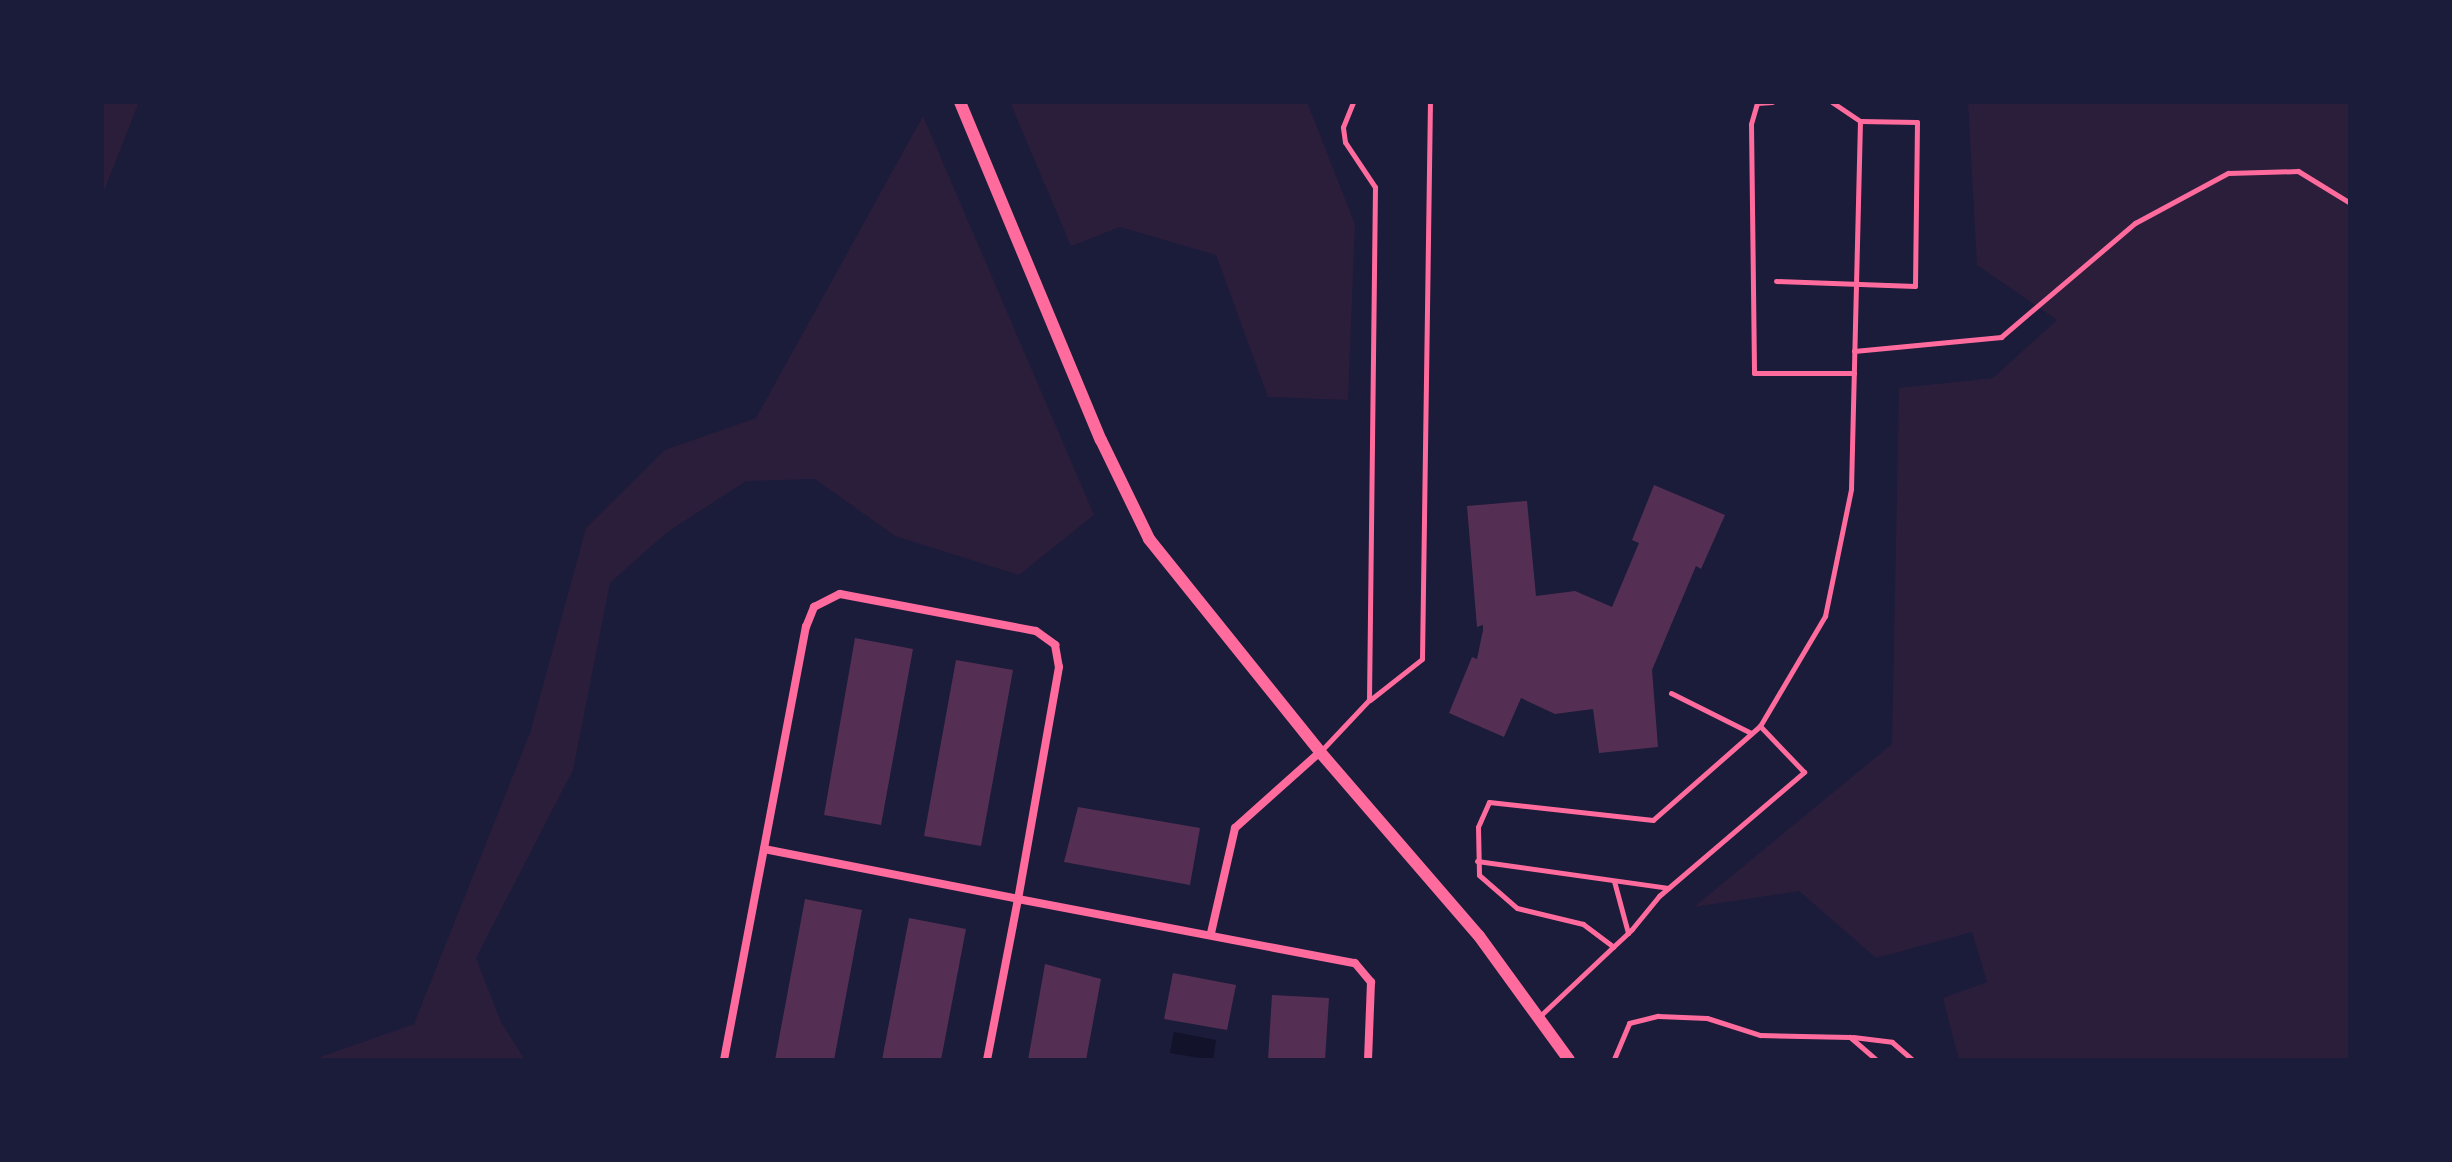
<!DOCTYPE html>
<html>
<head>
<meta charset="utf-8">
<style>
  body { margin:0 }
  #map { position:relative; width:2452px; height:1162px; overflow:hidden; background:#1b1b3a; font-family:Roboto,sans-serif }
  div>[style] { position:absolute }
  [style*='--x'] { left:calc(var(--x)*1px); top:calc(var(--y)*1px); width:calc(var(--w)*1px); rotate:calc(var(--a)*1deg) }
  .green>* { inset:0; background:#2a1e3b }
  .water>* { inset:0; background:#12122b }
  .building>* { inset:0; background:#542f53 }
  .service>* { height:5px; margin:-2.5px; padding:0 2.5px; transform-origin:2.5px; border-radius:2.5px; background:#ff6b9d }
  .minor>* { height:8px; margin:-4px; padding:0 4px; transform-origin:4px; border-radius:4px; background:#ff6b9d }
  .tertiary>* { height:12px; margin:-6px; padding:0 6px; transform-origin:6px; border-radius:6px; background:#ff6b9d }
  span { translate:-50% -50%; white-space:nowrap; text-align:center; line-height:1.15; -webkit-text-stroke:6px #1b1b3a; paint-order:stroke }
  .frame { position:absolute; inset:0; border:104px solid #1b1b3a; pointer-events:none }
</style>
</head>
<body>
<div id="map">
  <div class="green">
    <i style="clip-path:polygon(102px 102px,139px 102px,102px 196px)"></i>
    <i style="clip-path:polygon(1010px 102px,1307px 102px,1355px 224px,1348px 400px,1268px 397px,1216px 255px,1120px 227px,1071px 246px)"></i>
    <i style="clip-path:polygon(1968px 102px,2350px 102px,2350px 1060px,1959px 1060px,1943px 998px,1987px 982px,1972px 932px,1876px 958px,1799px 891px,1694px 907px,1892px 744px,1899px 388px,1993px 378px,2057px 320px,1977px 265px)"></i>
    <i style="clip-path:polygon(923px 116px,1094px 515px,1019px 575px,895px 536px,815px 479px,746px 481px,666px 533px,610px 583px,573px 770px,476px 958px,501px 1022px,525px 1060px,312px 1060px,414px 1024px,530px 733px,586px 528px,665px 450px,756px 418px)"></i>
  </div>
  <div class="water">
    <i style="clip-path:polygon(1174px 1032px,1216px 1040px,1213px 1060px,1170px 1053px)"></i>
  </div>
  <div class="building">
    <i style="clip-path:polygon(1654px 485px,1725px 515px,1701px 569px,1696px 566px,1652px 670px,1658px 747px,1599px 753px,1593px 709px,1555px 714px,1521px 698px,1504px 737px,1449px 713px,1472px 657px,1477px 659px,1483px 630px,1483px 625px,1477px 627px,1467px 506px,1527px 501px,1536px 596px,1575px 591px,1612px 607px,1639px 543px,1632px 540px)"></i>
    <i style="clip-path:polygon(855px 638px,913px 649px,881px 825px,824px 815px)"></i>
    <i style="clip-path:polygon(956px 660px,1013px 670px,981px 846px,924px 836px)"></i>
    <i style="clip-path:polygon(1078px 807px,1200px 828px,1190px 885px,1064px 862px)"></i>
    <i style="clip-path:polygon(805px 899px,862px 910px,834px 1060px,775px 1060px)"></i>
    <i style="clip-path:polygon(909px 918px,966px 929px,941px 1060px,882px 1060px)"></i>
    <i style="clip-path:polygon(1045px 964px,1101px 979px,1086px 1060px,1028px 1060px)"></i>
    <i style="clip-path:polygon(1173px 973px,1236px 985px,1227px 1030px,1164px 1019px)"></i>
    <i style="clip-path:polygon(1272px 995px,1329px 998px,1325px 1060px,1268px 1060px)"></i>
  </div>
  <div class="service">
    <i style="--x:1772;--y:102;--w:15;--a:176"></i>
    <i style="--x:1757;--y:103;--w:22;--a:106"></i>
    <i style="--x:1751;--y:124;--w:249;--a:89.3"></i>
    <i style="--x:1754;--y:373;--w:100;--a:0"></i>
    <i style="--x:1776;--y:281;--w:139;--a:2.1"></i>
    <i style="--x:1915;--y:286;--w:164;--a:-89.3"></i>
    <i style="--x:1917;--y:122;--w:57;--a:-179"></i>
    <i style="--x:1860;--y:121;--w:34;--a:-146"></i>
    <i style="--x:1854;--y:351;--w:148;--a:-5.4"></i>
    <i style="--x:2001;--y:337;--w:176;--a:-40.4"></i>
    <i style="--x:2135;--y:223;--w:106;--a:-28.3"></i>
    <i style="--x:2228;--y:173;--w:70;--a:-1.6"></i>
    <i style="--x:2298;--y:171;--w:61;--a:31.6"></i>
    <i style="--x:2350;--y:203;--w:6;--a:90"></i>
    <i style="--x:1671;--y:693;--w:89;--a:26.6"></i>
    <i style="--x:1370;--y:700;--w:66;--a:-38.3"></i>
    <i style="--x:1422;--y:659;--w:557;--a:-89.18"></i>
    <i style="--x:1760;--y:726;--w:128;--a:-59.4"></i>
    <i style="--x:1825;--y:616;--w:130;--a:-78.4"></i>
    <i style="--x:1851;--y:489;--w:368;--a:-88.6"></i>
    <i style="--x:1320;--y:752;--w:71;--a:-46.7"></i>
    <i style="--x:1369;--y:700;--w:513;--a:-89.33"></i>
    <i style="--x:1375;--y:187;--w:54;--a:-123.7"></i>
    <i style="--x:1345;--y:142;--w:15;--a:-98"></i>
    <i style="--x:1343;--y:127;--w:27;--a:-68"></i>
    <i style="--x:1477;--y:861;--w:193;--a:8"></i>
    <i style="--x:1614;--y:881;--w:54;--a:74.9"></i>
    <i style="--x:1541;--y:1015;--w:99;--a:-43.4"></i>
    <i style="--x:1613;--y:947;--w:26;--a:-43"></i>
    <i style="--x:1632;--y:929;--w:43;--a:-50.7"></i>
    <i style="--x:1659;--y:896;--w:191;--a:-40.5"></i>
    <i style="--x:1804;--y:772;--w:64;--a:-133.7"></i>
    <i style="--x:1760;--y:726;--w:142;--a:138.7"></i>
    <i style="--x:1653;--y:820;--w:165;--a:-173.7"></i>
    <i style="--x:1489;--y:802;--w:27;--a:114"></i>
    <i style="--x:1478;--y:827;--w:48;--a:88.8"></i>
    <i style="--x:1479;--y:875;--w:50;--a:41"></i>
    <i style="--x:1517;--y:908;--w:68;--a:13.6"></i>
    <i style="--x:1583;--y:924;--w:38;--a:37"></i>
    <i style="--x:1853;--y:1037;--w:39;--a:7"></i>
    <i style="--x:1892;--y:1042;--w:28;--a:41"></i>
    <i style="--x:1614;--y:1059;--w:39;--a:-67"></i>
    <i style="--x:1629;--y:1023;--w:30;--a:-14"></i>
    <i style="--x:1658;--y:1016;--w:49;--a:2.3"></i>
    <i style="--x:1707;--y:1018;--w:56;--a:17.8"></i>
    <i style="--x:1760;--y:1035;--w:90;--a:1.3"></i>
    <i style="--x:1850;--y:1037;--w:35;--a:41"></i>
  </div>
  <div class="minor">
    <i style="--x:764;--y:849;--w:259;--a:11.1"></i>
    <i style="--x:1018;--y:899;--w:164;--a:100.9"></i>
    <i style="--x:1211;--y:933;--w:108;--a:-77.1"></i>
    <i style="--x:1235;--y:828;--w:114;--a:-41.8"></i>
    <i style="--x:724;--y:1060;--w:441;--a:-79.3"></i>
    <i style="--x:806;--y:627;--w:22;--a:-68"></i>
    <i style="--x:814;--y:607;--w:29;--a:-27"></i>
    <i style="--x:840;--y:594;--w:199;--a:10.7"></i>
    <i style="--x:1036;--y:631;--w:24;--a:36"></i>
    <i style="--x:1055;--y:645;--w:22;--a:80"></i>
    <i style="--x:1059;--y:667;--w:236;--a:100"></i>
    <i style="--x:1018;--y:899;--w:343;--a:10.8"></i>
    <i style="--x:1355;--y:963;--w:25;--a:50"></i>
    <i style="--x:1371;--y:982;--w:78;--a:92.2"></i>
  </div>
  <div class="tertiary">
    <i style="--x:960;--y:102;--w:366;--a:67.4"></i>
    <i style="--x:1101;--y:440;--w:110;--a:64.1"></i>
    <i style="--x:1149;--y:539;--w:273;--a:51.2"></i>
    <i style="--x:1320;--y:752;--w:243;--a:49.2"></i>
    <i style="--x:1479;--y:936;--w:153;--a:54"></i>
  </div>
  <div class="frame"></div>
</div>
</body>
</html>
